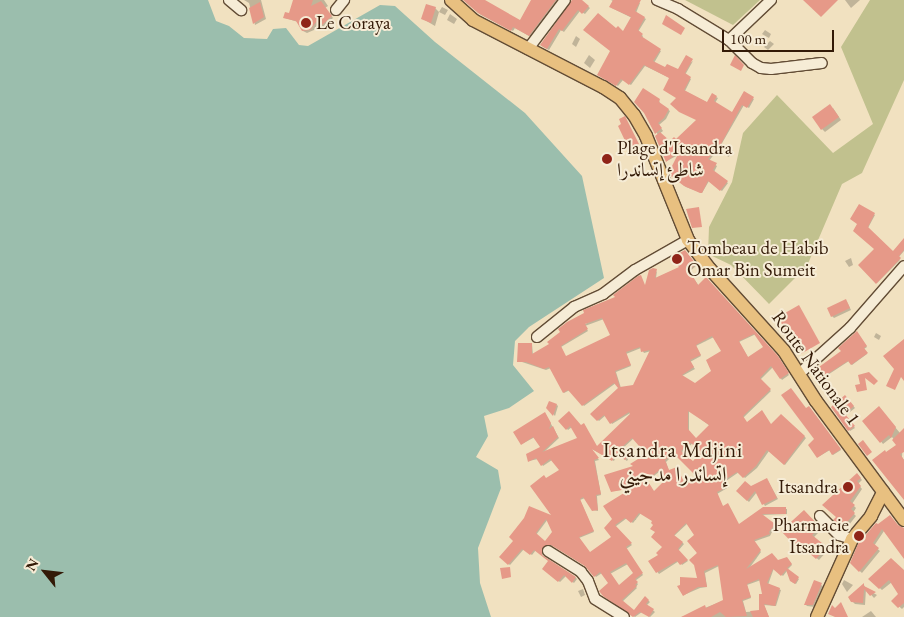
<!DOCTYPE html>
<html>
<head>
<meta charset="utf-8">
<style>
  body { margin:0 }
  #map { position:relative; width:904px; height:617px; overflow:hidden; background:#f1e1c0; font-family:"EB Garamond",Amiri,serif }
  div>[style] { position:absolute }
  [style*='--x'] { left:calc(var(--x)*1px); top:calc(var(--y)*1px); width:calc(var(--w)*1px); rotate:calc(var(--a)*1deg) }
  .green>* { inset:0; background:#c1c18e }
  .water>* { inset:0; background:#9bbead }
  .shadow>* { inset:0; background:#0003 }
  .building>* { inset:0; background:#e69988 }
  .roads { filter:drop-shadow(1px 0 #624c35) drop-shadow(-1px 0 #624c35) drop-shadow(0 1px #624c35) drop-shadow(0 -1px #624c35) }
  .minor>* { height:10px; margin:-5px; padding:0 5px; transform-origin:5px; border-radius:5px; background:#f6ecd6 }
  .major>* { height:12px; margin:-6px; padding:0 6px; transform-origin:6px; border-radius:6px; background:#e8c080 }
  .dots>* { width:14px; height:14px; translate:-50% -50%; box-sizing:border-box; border:2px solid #f6ecd6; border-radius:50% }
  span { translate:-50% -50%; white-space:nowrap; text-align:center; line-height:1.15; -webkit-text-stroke:4px #f6ecd6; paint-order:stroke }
  .poi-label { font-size:19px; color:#331a07 }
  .left { translate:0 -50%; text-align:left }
  .right { translate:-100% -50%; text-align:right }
  .street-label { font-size:19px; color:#331a07 }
  .quarter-label { font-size:21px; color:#331a07; letter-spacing:1px }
  .north { position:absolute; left:20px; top:547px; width:50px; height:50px; -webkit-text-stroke:4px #f6ecd6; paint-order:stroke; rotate:299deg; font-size:14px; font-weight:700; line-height:20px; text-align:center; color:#331a07 }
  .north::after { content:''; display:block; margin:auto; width:18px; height:22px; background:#331a07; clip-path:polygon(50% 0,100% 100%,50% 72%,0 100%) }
  .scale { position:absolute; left:722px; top:30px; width:112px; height:22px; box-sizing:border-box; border:2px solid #331a07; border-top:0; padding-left:6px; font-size:15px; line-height:18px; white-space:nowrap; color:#331a07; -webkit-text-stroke:4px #f6ecd6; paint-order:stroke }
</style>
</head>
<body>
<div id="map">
  <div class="green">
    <i style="clip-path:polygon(685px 0,760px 0,733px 25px)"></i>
    <i style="clip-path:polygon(870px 0,904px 0,904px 80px,862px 173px,842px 184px,807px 266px,769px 304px,731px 265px,708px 254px,709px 227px,732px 182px,743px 133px,777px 95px,833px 153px,873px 124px,841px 47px)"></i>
  </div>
  <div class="water">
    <i style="clip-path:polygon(0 0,208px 0,216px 21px,229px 26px,244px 38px,267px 39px,273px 29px,286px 28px,299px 45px,308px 46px,380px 5px,395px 6px,435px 42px,525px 113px,582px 176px,604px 278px,529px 327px,515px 341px,513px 365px,534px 391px,509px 408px,484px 416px,488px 436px,476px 457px,498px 470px,501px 488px,478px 548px,480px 583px,491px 617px,0 617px)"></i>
  </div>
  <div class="shadow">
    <i style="clip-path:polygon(244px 0,261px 0,266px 19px,255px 25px,249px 3px)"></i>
    <i style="clip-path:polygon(294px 0,324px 0,328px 6px,325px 8px,333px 18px,323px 27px,319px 22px,314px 30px,307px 33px,303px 31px,298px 22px,285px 18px,290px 15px)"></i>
    <i style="clip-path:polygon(465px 0,483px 0,520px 21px,532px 0,559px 0,531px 37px,515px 28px,513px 31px,481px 15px)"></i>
    <i style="clip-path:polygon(572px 0,580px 0,590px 8px,585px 14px,580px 11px,564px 32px,561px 30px,549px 50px,543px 47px,541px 45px)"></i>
    <i style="clip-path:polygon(611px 0,635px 0,640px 3px,636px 13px,646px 19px,638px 32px,643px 36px,642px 38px,661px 51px,654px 63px,665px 69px,679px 71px,693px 61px,685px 75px,691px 79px,685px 91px,708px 103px,712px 95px,718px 98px,715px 103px,732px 113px,744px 93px,754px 99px,749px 108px,744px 105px,721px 145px,709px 161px,717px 166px,714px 172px,728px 183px,722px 191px,709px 181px,702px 193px,686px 187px,672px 175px,680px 154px,667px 161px,658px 135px,645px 113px,659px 100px,660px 104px,670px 111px,666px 119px,659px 125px,663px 131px,659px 134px,670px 143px,676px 141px,698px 120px,670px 78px,645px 66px,631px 85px,623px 80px,618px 86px,600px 76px,611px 51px,616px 30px,623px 33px,632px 18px,612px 8px,613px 1px)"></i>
    <i style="clip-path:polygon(845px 0,860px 0,851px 8px)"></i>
    <i style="clip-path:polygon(442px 7px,448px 10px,445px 15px,439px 12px,435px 26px,423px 19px,435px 8px,439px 12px)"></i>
    <i style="clip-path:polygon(450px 14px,457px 19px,454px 24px,447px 20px)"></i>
    <i style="clip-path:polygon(765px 30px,771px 34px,769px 38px,762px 34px)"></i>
    <i style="clip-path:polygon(576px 36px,580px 39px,576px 47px,572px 44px)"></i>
    <i style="clip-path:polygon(770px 41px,774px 44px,768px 50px,764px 47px)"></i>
    <i style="clip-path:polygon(589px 55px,595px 60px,590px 68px,584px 63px)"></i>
    <i style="clip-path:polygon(833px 108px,841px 120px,825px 132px,822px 129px)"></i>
    <i style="clip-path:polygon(731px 148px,734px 153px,728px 157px,725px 151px)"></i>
    <i style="clip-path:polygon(859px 206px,875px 215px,868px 228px,893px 252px,904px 245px,904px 251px,898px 258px,900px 260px,877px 283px,860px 265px,876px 249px,858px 224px)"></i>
    <i style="clip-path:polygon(evenodd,685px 251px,696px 266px,689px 272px,699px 286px,706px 279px,778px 359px,789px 375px,782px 380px,773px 367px,760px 380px,771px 391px,743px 418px,747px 423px,772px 426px,781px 416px,806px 438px,785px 465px,769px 451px,757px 468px,745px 478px,739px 472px,726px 481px,729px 487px,717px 494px,723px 507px,739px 525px,763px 508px,787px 509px,787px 514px,761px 515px,775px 526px,770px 536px,753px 542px,761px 552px,748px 570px,787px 558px,792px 565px,787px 570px,799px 579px,796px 584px,792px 582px,787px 571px,783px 576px,774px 568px,768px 585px,781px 590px,776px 606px,764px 605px,769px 617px,682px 617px,725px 600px,719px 566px,705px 573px,707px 587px,700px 588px,684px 595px,698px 579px,696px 535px,688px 523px,674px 536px,684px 544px,678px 551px,688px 561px,682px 565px,679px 561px,659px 574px,650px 562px,660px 555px,664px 547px,653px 521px,641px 513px,633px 523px,627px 518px,615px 527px,632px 545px,626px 549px,643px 575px,635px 581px,638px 584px,636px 587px,637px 588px,622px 602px,635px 612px,645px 598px,650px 602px,647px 605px,655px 612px,650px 617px,642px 612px,635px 617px,605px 597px,609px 583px,602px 573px,596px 577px,587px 567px,554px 546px,546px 546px,542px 552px,543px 556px,536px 550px,532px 555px,524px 549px,510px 565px,501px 557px,514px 541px,525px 519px,555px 518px,546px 480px,560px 470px,552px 460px,543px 466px,538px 459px,529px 461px,542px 447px,535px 437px,522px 444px,546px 415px,559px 438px,544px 452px,579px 439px,572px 427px,568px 430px,560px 421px,569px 412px,598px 448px,632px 412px,612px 424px,606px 415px,599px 421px,592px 414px,620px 388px,616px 383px,584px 406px,570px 390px,564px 393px,551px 368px,546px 370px,519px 361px,532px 344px,533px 355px,646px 288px,657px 271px,656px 278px,681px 267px,685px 251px,604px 319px,611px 335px,566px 358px,561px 347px,588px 331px,585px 326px,604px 319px,685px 251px,756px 334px,765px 348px,749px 359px,739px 342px,756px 334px,685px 251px,714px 337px,723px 351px,713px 371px,695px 384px,682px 376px,695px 369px,690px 362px,701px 356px,696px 346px,714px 337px,685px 251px,641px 348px,644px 353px,651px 351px,634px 386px,621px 388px,616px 372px,631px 366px,626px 354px,641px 348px,685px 251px,689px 410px,710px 426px,696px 440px,689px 431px,689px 410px,685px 251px,634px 438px,648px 455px,612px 491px,632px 489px,613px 519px,612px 538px,590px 553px,579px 538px,594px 532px,580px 500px,585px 498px,593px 510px,598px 511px,597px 496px,601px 495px,595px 461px,599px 460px,590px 448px,614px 461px,617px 454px,627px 461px,630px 456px,621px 450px,634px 438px,685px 251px,693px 443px,703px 452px,693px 463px,681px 453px,693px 443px,685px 251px,666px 445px,699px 477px,684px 484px,669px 471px,666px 462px,671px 457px,666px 445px,685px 251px,663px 469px,667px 480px,654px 492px,647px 481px,663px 469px,685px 251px,548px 519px,553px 532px,545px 543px,536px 535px,548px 519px,685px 251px,628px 564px,635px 573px,619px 587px,610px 574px,628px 564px,685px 251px,761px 580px,763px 595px,760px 611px,746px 612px,743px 601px,751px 598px,747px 585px,761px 580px)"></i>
    <i style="clip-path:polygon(851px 258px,853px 265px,849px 267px,845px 261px)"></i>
    <i style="clip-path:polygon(847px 302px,851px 310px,834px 318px,832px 316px)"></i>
    <i style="clip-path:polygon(857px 333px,867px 347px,864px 349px,867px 354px,852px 365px,849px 361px,820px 380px,813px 373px,843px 352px)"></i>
    <i style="clip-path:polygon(876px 333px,881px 336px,879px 340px,874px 337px)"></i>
    <i style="clip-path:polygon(845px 396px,855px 408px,845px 416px,855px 428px,850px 431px,832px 408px)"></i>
    <i style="clip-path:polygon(557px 405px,558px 406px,555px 416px,548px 408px)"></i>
    <i style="clip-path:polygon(810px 408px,841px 450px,833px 455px,830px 450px,818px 457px,816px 439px,806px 410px)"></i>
    <i style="clip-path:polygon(879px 408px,900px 433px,904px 429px,902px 457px,904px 460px,904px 498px,886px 453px,898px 445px,892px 437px,883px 444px,864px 421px)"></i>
    <i style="clip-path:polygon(857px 474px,862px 480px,858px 484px,862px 489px,852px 504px,856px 508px,853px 513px,856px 516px,845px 530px,835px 520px)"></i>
    <i style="clip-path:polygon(768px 481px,778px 499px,765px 506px,757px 492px,749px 502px,737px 491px)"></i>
    <i style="clip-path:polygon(804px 512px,821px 530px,814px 537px,828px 550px,819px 560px,803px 547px,801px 550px,783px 531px)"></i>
    <i style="clip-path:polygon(876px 524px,904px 528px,904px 557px,884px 531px,874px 546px,880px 551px,862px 573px,851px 563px)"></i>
    <i style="clip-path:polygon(546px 558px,576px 578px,577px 579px,574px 583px,566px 576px,560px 582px,544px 568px,549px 561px)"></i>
    <i style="clip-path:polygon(904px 571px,904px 607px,902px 609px,893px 601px,900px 594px,892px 582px,882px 590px,870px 579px)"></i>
    <i style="clip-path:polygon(844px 580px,853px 585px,847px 592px,842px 584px)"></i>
    <i style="clip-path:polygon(814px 582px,823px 586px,815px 607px,807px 606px,805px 604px)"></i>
    <i style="clip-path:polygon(864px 585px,866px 589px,877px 595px,874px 598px,866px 589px,865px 605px,855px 604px,852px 601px)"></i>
    <i style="clip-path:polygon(583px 589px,585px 595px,581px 597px,578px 591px)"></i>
    <i style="clip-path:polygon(871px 611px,876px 617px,862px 617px)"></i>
  </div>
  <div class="building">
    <i style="clip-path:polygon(293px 0,313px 0,311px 6px,321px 1px,332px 16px,321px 26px,317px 21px,310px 30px,302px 31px,296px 21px,283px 18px,285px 12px,289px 13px)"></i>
    <i style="clip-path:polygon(463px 0,485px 0,520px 20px,531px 0,556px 0,529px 36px,513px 27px,511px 31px,478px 13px)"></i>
    <i style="clip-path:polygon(572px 0,582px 0,589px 6px,582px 14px,578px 10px,562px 31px,559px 29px,547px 49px,540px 45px)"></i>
    <i style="clip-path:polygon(613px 0,641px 0,635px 11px,645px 17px,638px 30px,643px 34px,641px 36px,661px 49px,653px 61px,665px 67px,667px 64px,678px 69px,686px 55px,693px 59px,685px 73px,691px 77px,684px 90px,707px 102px,712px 93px,717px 96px,714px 101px,732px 112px,744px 91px,754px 97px,747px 108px,742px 105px,721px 144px,708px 159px,717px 163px,713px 170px,728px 181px,720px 191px,708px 181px,702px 193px,700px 193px,684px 186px,671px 176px,669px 172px,679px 152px,666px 162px,655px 136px,660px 132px,670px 141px,674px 137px,676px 139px,696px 120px,679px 112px,670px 104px,676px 98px,663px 90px,669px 78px,644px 65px,629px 85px,621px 79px,616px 86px,597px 75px,610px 51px,583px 30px,598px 13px,616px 28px,618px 26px,623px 31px,631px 17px,609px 7px)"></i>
    <i style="clip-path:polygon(803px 0,838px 0,821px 17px)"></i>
    <i style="clip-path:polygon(260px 2px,264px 17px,253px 24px,249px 8px)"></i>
    <i style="clip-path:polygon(426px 4px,436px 7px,431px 23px,421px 19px)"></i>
    <i style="clip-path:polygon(666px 15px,685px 28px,681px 35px,662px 24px)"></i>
    <i style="clip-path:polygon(735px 55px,744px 65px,741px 71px,730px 65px)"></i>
    <i style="clip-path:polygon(643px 88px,660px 99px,659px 102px,669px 109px,664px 118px,658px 123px,662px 128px,655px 134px,644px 113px,634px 102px)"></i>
    <i style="clip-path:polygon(830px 104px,839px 117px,821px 130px,812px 117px)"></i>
    <i style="clip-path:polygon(625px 116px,639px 144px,629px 149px,618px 126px,621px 124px,619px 119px)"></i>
    <i style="clip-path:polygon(859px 204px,875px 213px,868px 227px,893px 251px,904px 238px,904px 250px,899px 256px,901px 258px,876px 284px,858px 265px,874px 249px,853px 231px,857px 224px,850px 219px)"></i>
    <i style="clip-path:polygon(699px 207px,702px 227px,692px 228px,686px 209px)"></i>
    <i style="clip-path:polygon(evenodd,685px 250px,696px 264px,689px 270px,698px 285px,706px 277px,778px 356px,789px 373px,780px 379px,771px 366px,760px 378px,771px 389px,743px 416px,747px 422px,762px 410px,771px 424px,781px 414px,805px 436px,784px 465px,767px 450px,756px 466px,743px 478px,737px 472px,726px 479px,729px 486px,717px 492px,723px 506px,728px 503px,739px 524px,763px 507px,786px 507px,786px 514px,762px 514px,775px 524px,769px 532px,770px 534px,754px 540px,761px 550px,746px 569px,772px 553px,778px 560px,787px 557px,792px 564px,787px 568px,799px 577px,795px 584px,790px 581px,786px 570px,781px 576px,773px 569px,767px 583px,780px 588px,775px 606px,764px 604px,769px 617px,753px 617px,750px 611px,759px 610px,759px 594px,762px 594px,759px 579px,747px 584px,751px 597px,742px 600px,747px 616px,726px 617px,720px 612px,711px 617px,681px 617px,705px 605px,706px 608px,723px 600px,718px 565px,704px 571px,707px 587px,698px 587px,683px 596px,677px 586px,680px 585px,680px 577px,697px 578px,694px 565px,689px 560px,697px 553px,687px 541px,694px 535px,686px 523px,674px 535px,683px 542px,678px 549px,688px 560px,680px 565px,677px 561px,656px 573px,648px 561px,658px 555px,656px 553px,662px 547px,651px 537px,655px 532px,650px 529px,653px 525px,651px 523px,652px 521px,639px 513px,631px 523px,625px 518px,615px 525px,632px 543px,626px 547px,643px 573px,635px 579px,638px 582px,635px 585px,637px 586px,622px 600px,634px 610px,645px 596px,649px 600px,646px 604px,654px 609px,649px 617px,640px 612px,633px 617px,603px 596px,599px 591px,608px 583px,600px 572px,594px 577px,585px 566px,551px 545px,543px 547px,542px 555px,576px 577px,572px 583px,564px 575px,558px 582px,542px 569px,548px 561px,534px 550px,530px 555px,522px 549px,508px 565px,499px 557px,513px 541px,509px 537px,524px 518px,529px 506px,551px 515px,530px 486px,544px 475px,546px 478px,559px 470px,550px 459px,541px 466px,536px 458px,528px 462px,526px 454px,540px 447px,533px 437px,521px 445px,513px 432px,545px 412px,551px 423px,549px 429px,553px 426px,558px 437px,542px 452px,577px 438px,570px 426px,566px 430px,558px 421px,569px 411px,581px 425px,584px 423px,597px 446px,630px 414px,629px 412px,610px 424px,604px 415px,597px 421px,590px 414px,618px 388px,614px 383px,582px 406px,568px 390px,563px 393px,549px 367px,544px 369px,526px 362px,517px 362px,518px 343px,532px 343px,532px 354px,549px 344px,547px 342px,560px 332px,558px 329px,567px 322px,584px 313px,583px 310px,615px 297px,613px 295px,638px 276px,641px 275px,645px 285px,649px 270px,653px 268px,657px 269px,655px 278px,679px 267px,671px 258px,685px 250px,602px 318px,610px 335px,566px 356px,561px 346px,588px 329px,585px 324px,602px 318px,685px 250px,754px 334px,763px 347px,748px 357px,739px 341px,754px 334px,685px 250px,712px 336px,721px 351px,706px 360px,711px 371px,695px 383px,682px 375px,694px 367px,690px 360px,701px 355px,696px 345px,712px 336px,685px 250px,640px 347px,641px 352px,650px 350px,633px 385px,620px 387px,615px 371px,631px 365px,626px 352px,640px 347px,685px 250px,688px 411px,709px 425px,696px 438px,688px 429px,688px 411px,685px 250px,632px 438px,646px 454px,630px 464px,633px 466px,604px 475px,611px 492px,632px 488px,603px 506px,612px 519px,604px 528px,611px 537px,590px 552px,579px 537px,594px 531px,580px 499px,583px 497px,592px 511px,598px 510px,596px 495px,601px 494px,594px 460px,599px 458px,592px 449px,612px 461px,616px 454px,625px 460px,629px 454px,621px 448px,632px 438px,685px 250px,691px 443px,701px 452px,693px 461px,681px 451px,691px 443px,685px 250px,667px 448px,673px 453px,697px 477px,684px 482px,677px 467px,669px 470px,665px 460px,671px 455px,667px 448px,685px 250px,662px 468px,665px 480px,654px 491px,647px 480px,662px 468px,685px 250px,546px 519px,552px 532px,545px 541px,536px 533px,546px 519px,685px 250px,626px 563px,633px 573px,619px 585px,610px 572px,626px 563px)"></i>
    <i style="clip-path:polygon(846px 299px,850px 308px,831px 317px,827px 308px)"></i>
    <i style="clip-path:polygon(799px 305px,820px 343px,799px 355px,778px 317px)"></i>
    <i style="clip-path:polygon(857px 331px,867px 346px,864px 348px,868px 353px,851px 365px,848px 361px,818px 380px,812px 372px,841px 351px,838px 348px)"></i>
    <i style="clip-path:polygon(904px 339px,904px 381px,901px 377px,895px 390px,886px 386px,894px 369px,883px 356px)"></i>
    <i style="clip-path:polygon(869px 372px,878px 381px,874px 385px,865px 378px,867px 390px,857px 392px,855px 385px,860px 384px,858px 375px)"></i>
    <i style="clip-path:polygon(791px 388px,806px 408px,809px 406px,841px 449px,832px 455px,829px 450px,817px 458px,808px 445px,814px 439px,781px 395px)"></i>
    <i style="clip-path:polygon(845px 395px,854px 406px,845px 414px,855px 426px,848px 431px,831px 407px)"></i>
    <i style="clip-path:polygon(549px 401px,557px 404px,553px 416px,546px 408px)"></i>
    <i style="clip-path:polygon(879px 406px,896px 427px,891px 438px,889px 435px,880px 443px,862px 421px)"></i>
    <i style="clip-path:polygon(904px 428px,904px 452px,900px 454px,904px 460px,904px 500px,872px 460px,885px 450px,886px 452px,896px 445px,892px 440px)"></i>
    <i style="clip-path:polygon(863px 440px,872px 452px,867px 456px,858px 444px)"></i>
    <i style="clip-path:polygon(857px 473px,861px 478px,857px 481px,861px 486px,850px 501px,855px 505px,851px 509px,855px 513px,842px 528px,833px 520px,836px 517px,822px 505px)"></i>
    <i style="clip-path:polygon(767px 478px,777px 498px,762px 505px,755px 491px,747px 501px,736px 491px,745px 481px,751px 486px)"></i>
    <i style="clip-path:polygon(804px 510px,820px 527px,812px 535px,827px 547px,816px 559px,801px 546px,798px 549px,781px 531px)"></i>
    <i style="clip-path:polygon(890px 515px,898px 525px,904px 528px,904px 559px,882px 529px,873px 543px,879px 548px,859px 572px,850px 563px,858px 544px,876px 523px,878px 524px)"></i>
    <i style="clip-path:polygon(891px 558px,904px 570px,904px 603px,898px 608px,891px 601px,898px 594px,889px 580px,879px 589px,868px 579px)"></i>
    <i style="clip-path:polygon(510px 567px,511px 577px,502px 579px,500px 568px)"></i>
    <i style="clip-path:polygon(814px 580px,822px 583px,813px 605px,804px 605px)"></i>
    <i style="clip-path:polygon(864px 583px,864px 586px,876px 592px,870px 596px,864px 589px,863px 603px,851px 602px,848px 597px)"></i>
    <i style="clip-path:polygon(841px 602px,848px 617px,835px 617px,828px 614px,832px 605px,835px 608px)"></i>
  </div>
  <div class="roads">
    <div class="minor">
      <i style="--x:229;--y:0;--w:16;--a:40"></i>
      <i style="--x:657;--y:0;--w:23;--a:23"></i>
      <i style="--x:678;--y:9;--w:60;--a:31.3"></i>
      <i style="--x:729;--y:40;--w:33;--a:45"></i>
      <i style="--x:752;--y:63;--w:10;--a:29"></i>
      <i style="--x:761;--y:68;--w:10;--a:6"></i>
      <i style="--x:771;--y:69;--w:51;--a:-6.7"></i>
      <i style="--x:336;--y:10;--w:13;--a:-51"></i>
      <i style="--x:729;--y:40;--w:58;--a:-43.6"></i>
      <i style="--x:528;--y:49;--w:61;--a:-52.9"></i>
      <i style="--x:537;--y:337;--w:48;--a:-39"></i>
      <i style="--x:574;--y:307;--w:32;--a:-24"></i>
      <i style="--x:603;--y:294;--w:40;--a:-37"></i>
      <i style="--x:635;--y:270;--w:61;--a:-29.5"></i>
      <i style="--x:799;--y:374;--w:69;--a:-42"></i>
      <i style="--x:850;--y:328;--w:82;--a:-48.9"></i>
      <i style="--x:820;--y:516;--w:27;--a:45"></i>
      <i style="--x:839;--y:535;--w:14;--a:17"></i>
      <i style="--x:548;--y:551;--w:39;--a:32"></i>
      <i style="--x:581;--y:572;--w:11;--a:52"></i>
      <i style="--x:588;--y:581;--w:19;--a:69"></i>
      <i style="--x:595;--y:599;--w:34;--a:32"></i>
    </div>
    <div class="major">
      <i style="--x:451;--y:0;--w:30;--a:42"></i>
      <i style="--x:473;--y:20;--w:146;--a:27.3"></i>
      <i style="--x:603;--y:87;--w:20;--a:33"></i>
      <i style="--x:620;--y:98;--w:22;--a:51"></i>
      <i style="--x:634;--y:115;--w:24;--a:60"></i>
      <i style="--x:646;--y:136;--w:112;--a:68"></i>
      <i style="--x:688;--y:240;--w:36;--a:53"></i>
      <i style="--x:710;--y:269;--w:110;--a:47.9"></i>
      <i style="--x:784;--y:351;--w:59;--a:57.4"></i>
      <i style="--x:816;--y:401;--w:148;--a:53.5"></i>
      <i style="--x:817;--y:617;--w:85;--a:-65.8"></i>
      <i style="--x:852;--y:539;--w:30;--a:-50"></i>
      <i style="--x:871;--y:516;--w:27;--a:-63"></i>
    </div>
  </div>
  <div class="dots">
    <i style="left:306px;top:23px;background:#8f2418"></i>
    <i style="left:607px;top:159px;background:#8f2418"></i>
    <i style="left:677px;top:259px;background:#8f2418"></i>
    <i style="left:848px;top:487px;background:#8f2418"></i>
    <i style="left:859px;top:536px;background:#8f2418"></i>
  </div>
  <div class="poi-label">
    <span class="left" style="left:316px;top:23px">Le Coraya</span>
    <span class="left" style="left:617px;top:159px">Plage d'Itsandra<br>شاطئ إتساندرا</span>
    <span class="left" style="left:687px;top:259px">Tombeau de Habib<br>Omar Bin Sumeit</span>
    <span class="right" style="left:838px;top:487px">Itsandra</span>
    <span class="right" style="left:849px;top:536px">Pharmacie<br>Itsandra</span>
  </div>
  <div class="street-label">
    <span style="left:816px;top:368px;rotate:54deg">Route Nationale 1</span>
  </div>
  <div class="quarter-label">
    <span style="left:673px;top:462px">Itsandra Mdjini<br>إتساندرا مدجيني</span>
  </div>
  <div class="north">N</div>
  <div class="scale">100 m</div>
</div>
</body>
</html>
